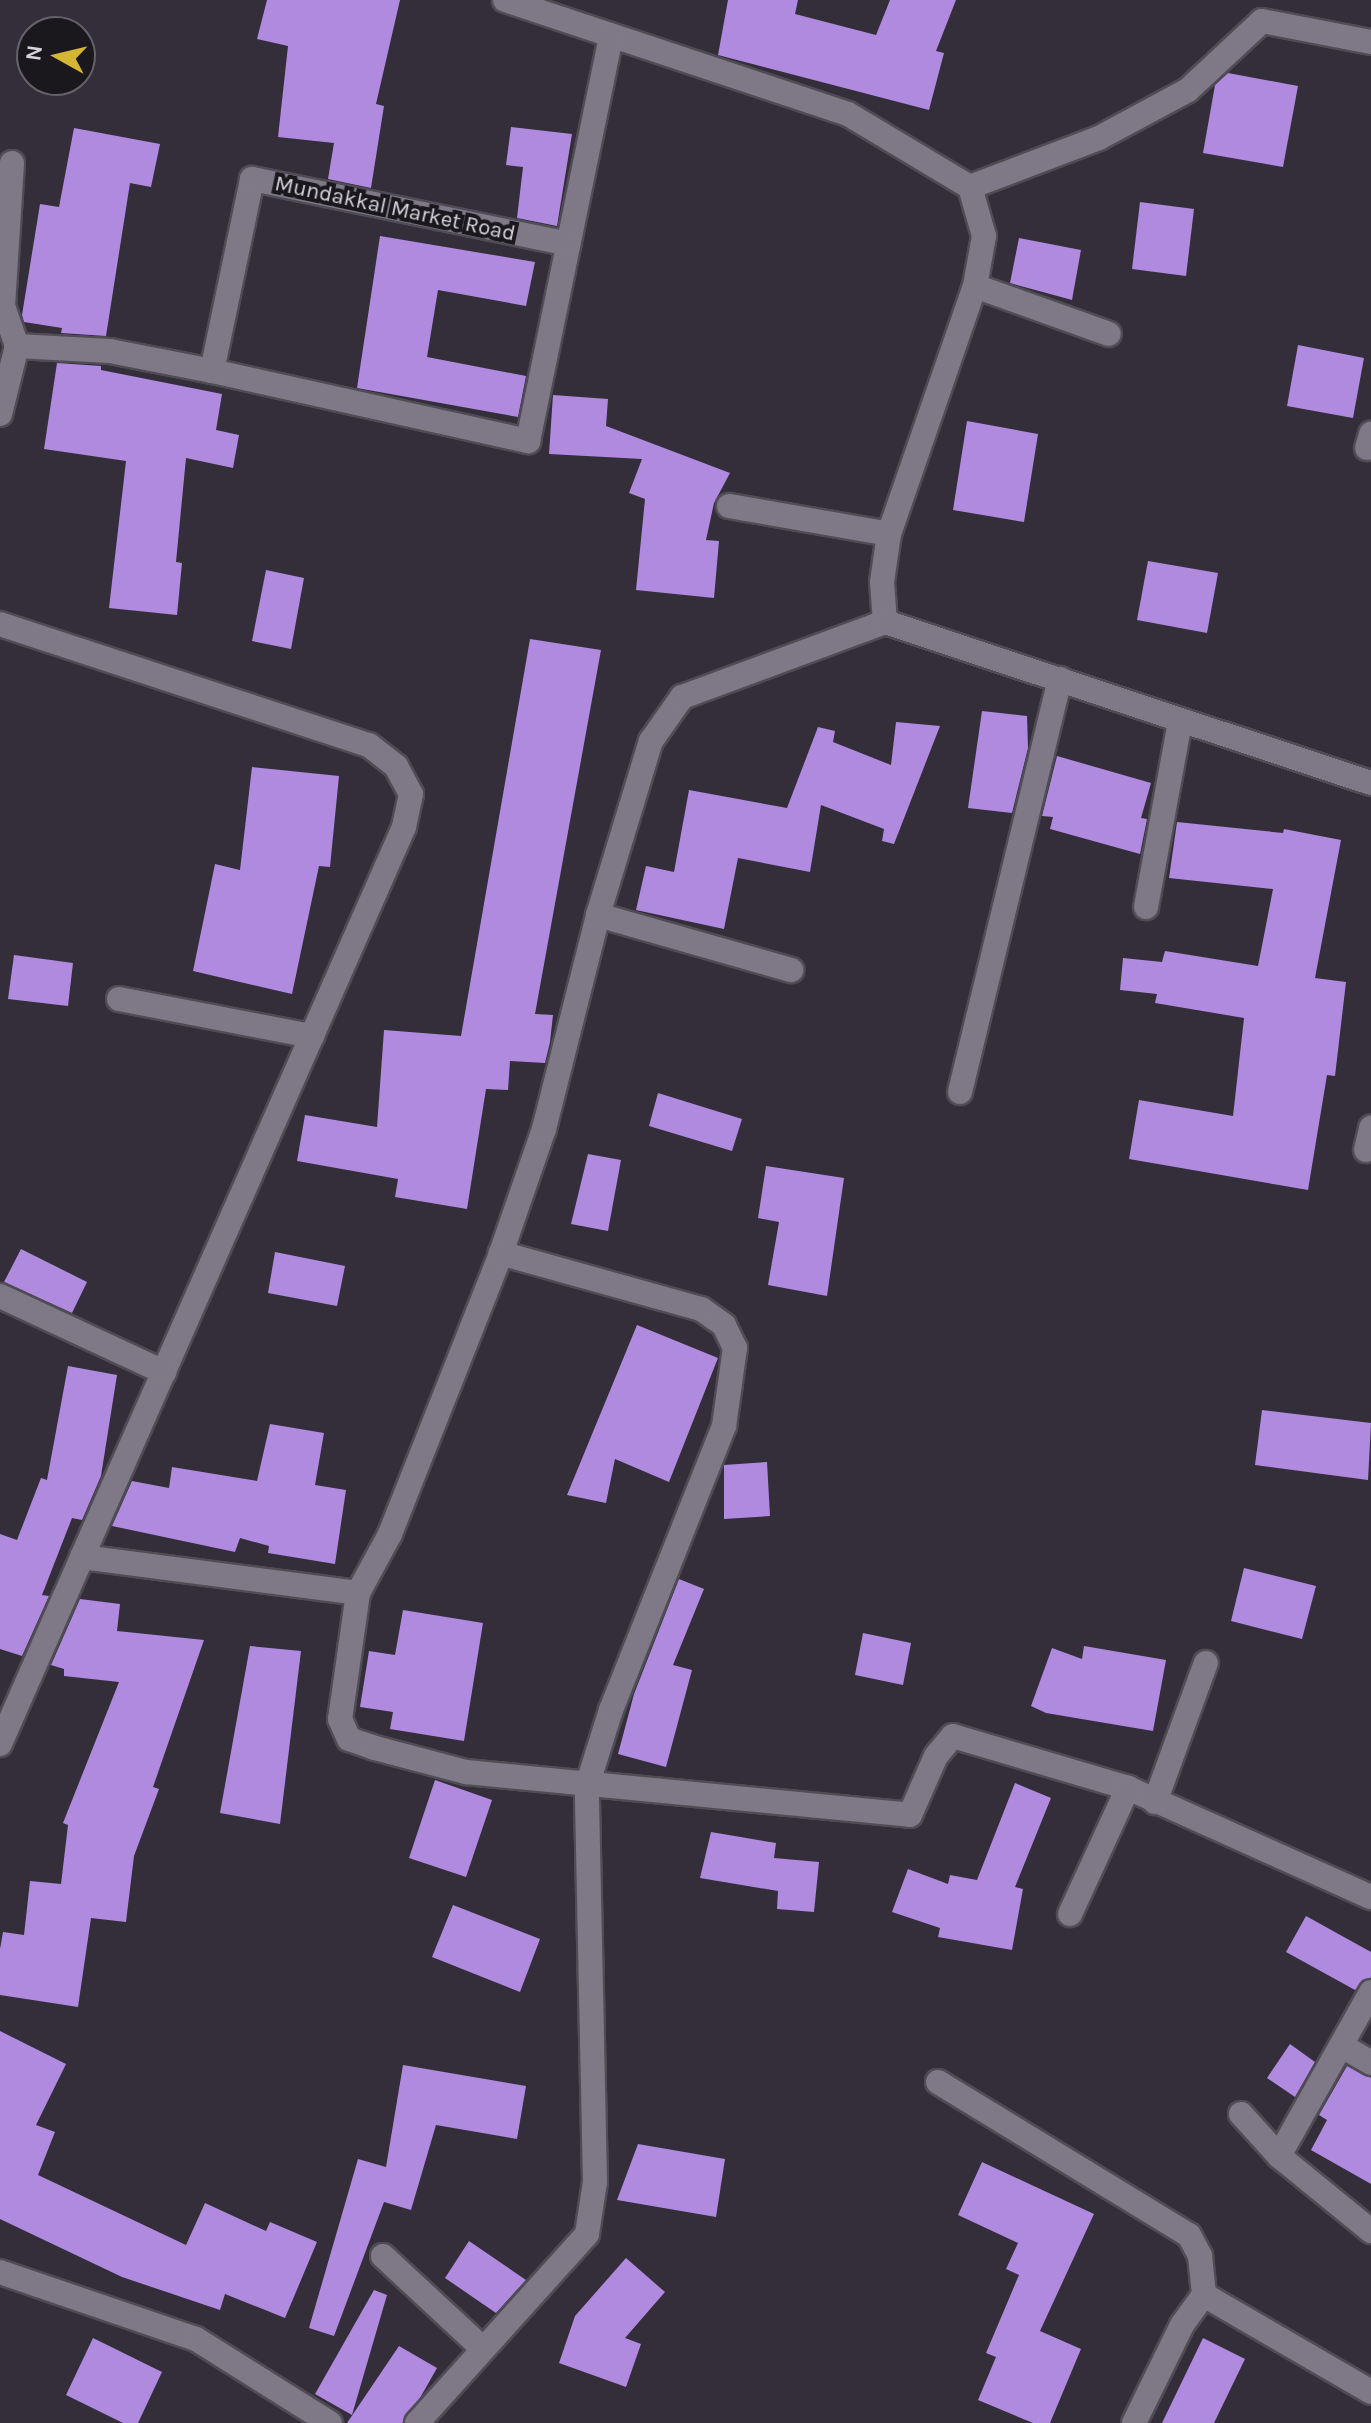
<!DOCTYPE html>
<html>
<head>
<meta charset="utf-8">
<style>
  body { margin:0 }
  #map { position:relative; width:1371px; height:2423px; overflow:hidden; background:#332e3a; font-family:Karla,sans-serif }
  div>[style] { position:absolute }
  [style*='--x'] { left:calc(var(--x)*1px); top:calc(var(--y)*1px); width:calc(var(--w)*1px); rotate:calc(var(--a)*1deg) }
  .building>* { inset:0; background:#b08adf }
  .roads { filter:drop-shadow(2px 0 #4f4c55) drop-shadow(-2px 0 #4f4c55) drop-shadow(0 2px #4f4c55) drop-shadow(0 -2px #4f4c55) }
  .minor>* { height:24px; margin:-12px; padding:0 12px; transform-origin:12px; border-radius:12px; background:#7f7987 }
  .tertiary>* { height:24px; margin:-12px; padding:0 12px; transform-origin:12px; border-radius:12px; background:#7f7987 }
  span { translate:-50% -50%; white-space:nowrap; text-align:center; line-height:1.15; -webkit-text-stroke:8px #1a181d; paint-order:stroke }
  .street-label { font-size:22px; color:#d6d3db }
  .north { position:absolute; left:16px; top:16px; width:80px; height:80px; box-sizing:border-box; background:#1a181d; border:2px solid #656369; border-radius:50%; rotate:278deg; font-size:22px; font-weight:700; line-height:32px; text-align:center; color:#d6d3db }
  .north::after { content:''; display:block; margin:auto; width:28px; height:36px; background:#d5b534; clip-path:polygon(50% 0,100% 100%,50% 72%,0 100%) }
</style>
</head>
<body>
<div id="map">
  <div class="building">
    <i style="clip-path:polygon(267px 0,400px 0,376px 104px,384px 106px,371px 188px,328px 179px,334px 143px,278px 137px,288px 46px,257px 39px)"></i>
    <i style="clip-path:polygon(728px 0,798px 0,795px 14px,876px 35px,890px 0,956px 0,936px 51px,944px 53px,929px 110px,718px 55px)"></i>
    <i style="clip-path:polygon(1228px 73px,1298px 86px,1283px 167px,1203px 153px,1215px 85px)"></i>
    <i style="clip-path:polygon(511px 127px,572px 134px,557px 226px,517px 218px,523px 167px,506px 165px)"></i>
    <i style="clip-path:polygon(74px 128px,160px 144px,151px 187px,130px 183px,106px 336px,61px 333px,62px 328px,24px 322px,22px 315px,40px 204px,59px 207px)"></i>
    <i style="clip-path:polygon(1140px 202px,1194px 209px,1186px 276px,1132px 269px)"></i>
    <i style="clip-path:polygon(380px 236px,535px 262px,526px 306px,438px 290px,427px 357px,526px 376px,518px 417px,357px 388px)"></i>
    <i style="clip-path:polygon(1019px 238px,1081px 250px,1072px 300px,1010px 283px)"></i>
    <i style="clip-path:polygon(1298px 345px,1364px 358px,1353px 418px,1287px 406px)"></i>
    <i style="clip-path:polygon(57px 363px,101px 366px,101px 370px,222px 394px,216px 430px,239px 435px,233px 468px,186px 458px,176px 562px,182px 563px,177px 615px,109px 608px,126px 461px,44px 449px)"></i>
    <i style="clip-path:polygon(553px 395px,608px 399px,606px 426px,730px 473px,714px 503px,706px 540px,719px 541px,714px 598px,636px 590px,645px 499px,629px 493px,642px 459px,549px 454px)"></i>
    <i style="clip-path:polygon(967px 421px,1038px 434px,1024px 522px,953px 510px)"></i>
    <i style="clip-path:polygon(1148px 561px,1218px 573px,1207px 633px,1137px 620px)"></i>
    <i style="clip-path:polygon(266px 570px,304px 578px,291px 649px,252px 641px)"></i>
    <i style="clip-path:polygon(530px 639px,601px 650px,535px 1014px,553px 1015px,550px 1042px,545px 1063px,510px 1061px,508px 1090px,486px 1089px,467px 1209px,395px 1197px,398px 1179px,297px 1161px,305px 1115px,377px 1127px,384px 1030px,461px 1036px)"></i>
    <i style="clip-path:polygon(982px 711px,1027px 716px,1028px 748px,1012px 813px,968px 808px)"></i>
    <i style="clip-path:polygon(896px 722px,940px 726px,894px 844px,882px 841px,884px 829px,821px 805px,810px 872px,738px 858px,724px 929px,636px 910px,646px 866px,674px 872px,689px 790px,787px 808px,818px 727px,835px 731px,833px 742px,891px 765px)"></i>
    <i style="clip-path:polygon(1057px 756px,1151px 783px,1141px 818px,1147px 819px,1140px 854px,1050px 829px,1053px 817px,1042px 816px)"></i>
    <i style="clip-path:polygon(252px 767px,339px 776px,330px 867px,319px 866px,292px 994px,193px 971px,215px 864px,240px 870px)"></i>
    <i style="clip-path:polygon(1177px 822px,1283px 833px,1284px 829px,1341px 840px,1315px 978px,1346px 982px,1335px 1076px,1327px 1075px,1308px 1190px,1129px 1159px,1139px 1100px,1233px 1116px,1244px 1018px,1155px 1003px,1157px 994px,1120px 990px,1123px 958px,1162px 962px,1165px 951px,1258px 966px,1273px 889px,1169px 878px)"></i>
    <i style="clip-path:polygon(14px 955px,73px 963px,68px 1006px,8px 999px)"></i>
    <i style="clip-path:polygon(658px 1093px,742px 1119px,732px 1151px,649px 1126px)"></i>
    <i style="clip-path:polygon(588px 1154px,621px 1160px,608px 1231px,571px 1224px)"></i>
    <i style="clip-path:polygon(766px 1166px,844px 1178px,827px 1296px,768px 1285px,779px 1222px,758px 1218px)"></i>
    <i style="clip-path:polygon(21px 1249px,87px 1282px,72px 1313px,4px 1282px)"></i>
    <i style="clip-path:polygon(275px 1252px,345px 1266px,337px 1306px,268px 1293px)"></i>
    <i style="clip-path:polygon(637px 1325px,718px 1358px,669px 1482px,615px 1459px,606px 1503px,567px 1495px)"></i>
    <i style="clip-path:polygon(68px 1366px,117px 1375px,101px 1476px,82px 1520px,72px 1518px,42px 1595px,49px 1596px,22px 1656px,0 1649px,0 1534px,17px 1540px,41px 1478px,47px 1480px)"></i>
    <i style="clip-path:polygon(1262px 1410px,1371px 1423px,1368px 1480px,1255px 1465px)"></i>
    <i style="clip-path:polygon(270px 1424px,324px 1433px,315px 1485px,346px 1490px,335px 1564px,268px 1553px,269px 1546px,240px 1538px,235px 1552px,112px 1526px,132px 1481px,169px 1488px,172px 1467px,257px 1481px)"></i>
    <i style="clip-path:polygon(767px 1462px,770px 1516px,724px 1519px,724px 1465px)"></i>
    <i style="clip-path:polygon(1244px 1568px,1316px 1586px,1302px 1639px,1231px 1621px)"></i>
    <i style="clip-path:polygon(679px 1579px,704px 1589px,673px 1665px,692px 1670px,666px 1767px,618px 1754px,634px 1694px)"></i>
    <i style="clip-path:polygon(80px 1599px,120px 1604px,117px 1631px,204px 1640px,153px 1787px,159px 1789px,134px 1856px,126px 1922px,91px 1918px,78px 2007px,0 1995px,0 1949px,3px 1932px,24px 1935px,30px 1881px,61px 1884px,68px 1825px,63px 1823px,119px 1682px,64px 1676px,64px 1669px,51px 1665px)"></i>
    <i style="clip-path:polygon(403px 1610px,483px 1623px,464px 1741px,390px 1729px,393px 1712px,360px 1707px,369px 1651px,395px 1655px)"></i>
    <i style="clip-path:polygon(863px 1633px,911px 1643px,903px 1685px,855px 1675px)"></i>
    <i style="clip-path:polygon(250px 1646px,301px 1651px,280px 1824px,220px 1813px)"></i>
    <i style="clip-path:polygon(1084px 1646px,1166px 1660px,1153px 1731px,1046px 1713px,1031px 1706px,1052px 1648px,1082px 1659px)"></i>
    <i style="clip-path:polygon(435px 1780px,492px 1800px,466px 1877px,409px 1858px)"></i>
    <i style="clip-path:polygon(1015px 1783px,1051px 1798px,1015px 1887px,1023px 1889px,1012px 1950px,938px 1937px,940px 1928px,892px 1912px,908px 1869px,948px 1884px,950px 1875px,977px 1880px)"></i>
    <i style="clip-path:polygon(711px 1832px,776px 1843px,774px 1858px,819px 1862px,814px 1912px,777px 1909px,778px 1891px,700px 1878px)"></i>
    <i style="clip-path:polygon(453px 1905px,540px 1939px,520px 1992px,432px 1957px)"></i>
    <i style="clip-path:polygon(1306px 1916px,1371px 1952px,1371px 1977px,1355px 1990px,1286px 1952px)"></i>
    <i style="clip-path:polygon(0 2031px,66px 2064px,36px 2125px,55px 2132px,38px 2175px,186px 2245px,205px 2203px,266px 2231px,270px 2222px,317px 2242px,285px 2318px,225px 2294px,220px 2310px,122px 2277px,0 2219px)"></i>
    <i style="clip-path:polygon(1290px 2044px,1315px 2062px,1295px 2097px,1267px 2078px)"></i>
    <i style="clip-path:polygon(403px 2065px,526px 2086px,517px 2139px,436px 2125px,411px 2210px,384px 2202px,334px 2336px,309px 2328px,358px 2159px,386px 2167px)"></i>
    <i style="clip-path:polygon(1347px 2066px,1371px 2078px,1371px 2184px,1311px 2150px,1327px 2120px,1319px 2115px)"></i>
    <i style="clip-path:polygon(638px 2144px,725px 2159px,716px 2217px,617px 2200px)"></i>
    <i style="clip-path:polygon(982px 2162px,1094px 2214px,1040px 2331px,1081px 2349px,1050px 2423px,1033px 2423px,978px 2400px,996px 2357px,986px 2353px,1019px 2275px,1006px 2269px,1018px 2243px,958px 2215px)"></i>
    <i style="clip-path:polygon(469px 2241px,526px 2280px,496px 2313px,445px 2278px)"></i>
    <i style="clip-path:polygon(626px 2258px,665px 2292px,625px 2338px,641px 2344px,626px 2387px,559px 2363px,575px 2316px)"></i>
    <i style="clip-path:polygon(374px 2290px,387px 2295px,352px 2415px,315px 2394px)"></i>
    <i style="clip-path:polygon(93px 2338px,162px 2372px,138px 2423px,123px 2423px,66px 2395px)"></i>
    <i style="clip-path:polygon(1203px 2338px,1245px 2359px,1214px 2423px,1162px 2423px)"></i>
    <i style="clip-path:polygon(399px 2346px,437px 2368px,420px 2398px,402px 2423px,347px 2423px)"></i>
  </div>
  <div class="roads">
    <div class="minor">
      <i style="--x:505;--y:0;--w:361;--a:18.4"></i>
      <i style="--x:848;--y:114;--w:142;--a:30.9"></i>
      <i style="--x:970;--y:187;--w:138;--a:-20.8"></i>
      <i style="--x:1099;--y:138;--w:101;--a:-28.3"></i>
      <i style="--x:1188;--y:90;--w:101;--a:-43"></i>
      <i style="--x:1262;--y:21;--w:111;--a:10.9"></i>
      <i style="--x:12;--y:163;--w:143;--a:93.6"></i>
      <i style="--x:3;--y:306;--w:42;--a:70.7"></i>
      <i style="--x:975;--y:286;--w:142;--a:19.7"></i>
      <i style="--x:212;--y:371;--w:324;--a:12.5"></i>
      <i style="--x:528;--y:441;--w:413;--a:-78.4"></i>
      <i style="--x:0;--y:414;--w:70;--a:-76"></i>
      <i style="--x:17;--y:346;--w:93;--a:3.1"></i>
      <i style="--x:110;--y:351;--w:104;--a:11.1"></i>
      <i style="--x:212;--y:371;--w:196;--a:-78.2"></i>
      <i style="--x:252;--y:179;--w:323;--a:11.6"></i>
      <i style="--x:1367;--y:448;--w:15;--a:-74"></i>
      <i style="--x:729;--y:506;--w:162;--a:9.9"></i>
      <i style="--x:885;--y:622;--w:40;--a:-94.3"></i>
      <i style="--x:882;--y:582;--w:49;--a:-81.7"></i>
      <i style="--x:889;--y:534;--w:262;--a:-70.9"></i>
      <i style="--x:975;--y:286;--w:51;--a:-79.8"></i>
      <i style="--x:984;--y:236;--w:51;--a:-105.9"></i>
      <i style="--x:0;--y:624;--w:388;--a:18.2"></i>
      <i style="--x:369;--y:745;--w:34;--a:38"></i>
      <i style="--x:396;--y:766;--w:32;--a:62"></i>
      <i style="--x:411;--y:794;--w:34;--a:102"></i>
      <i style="--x:404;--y:827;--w:798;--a:113.8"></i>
      <i style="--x:1146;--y:907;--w:188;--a:-79.6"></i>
      <i style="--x:598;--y:915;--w:201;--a:15.9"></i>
      <i style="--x:119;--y:999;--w:197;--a:10.9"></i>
      <i style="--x:960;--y:1092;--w:425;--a:-76.4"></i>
      <i style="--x:1366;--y:1150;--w:23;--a:-77"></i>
      <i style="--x:0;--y:1296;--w:181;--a:24.9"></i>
      <i style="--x:358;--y:1593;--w:127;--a:98.1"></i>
      <i style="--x:340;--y:1719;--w:22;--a:66"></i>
      <i style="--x:349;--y:1739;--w:28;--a:19"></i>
      <i style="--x:375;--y:1748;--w:94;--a:14.8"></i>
      <i style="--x:466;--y:1772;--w:446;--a:5.5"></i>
      <i style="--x:910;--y:1815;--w:64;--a:-66.2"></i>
      <i style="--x:936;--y:1756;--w:26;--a:-50"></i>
      <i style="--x:953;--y:1736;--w:183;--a:16.5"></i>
      <i style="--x:1128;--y:1788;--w:266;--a:24.2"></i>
      <i style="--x:0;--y:1744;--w:204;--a:-66.3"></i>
      <i style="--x:82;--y:1557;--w:278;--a:7.4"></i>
      <i style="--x:358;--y:1593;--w:67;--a:-61.5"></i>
      <i style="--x:390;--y:1534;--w:302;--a:-68.4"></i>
      <i style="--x:501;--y:1253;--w:131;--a:-70.9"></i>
      <i style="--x:544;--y:1129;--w:221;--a:-75.8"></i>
      <i style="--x:598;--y:915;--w:182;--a:-73.1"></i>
      <i style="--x:651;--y:741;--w:54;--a:-54.8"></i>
      <i style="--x:682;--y:697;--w:216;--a:-20.3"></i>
      <i style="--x:885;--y:622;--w:512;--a:18.33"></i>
      <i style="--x:1155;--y:1802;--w:148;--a:-69.9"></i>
      <i style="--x:1070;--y:1914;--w:139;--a:-65.3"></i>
      <i style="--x:1371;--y:1992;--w:188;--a:119.3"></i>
      <i style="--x:1279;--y:2156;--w:119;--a:39.2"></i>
      <i style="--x:1342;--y:2046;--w:34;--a:30"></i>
      <i style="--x:938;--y:2082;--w:294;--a:31.4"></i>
      <i style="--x:1189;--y:2235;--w:24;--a:62"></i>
      <i style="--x:1200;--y:2256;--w:39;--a:84"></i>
      <i style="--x:1204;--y:2295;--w:193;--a:30.1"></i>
      <i style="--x:1241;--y:2114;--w:57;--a:47.9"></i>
      <i style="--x:383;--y:2256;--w:135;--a:42.9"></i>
      <i style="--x:417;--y:2423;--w:254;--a:-48"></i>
      <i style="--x:587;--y:2234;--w:53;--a:-81.3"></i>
      <i style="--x:595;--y:2182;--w:396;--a:-91.2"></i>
      <i style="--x:587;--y:1786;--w:80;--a:-72.5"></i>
      <i style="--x:611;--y:1710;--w:306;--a:-68.3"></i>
      <i style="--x:724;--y:1426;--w:79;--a:-82"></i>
      <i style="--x:735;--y:1348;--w:25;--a:-116"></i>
      <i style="--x:724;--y:1325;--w:28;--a:-145"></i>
      <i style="--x:701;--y:1309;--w:208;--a:-164.4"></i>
      <i style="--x:1134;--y:2423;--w:109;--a:-63.9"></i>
      <i style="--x:1182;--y:2325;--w:37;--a:-54"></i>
    </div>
    <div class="tertiary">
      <i style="--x:0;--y:2272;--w:207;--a:18.9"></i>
      <i style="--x:196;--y:2339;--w:158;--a:32.1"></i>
    </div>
  </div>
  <div class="street-label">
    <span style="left:395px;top:209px;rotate:12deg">Mundakkal Market Road</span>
  </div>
  <div class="north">N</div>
</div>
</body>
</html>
